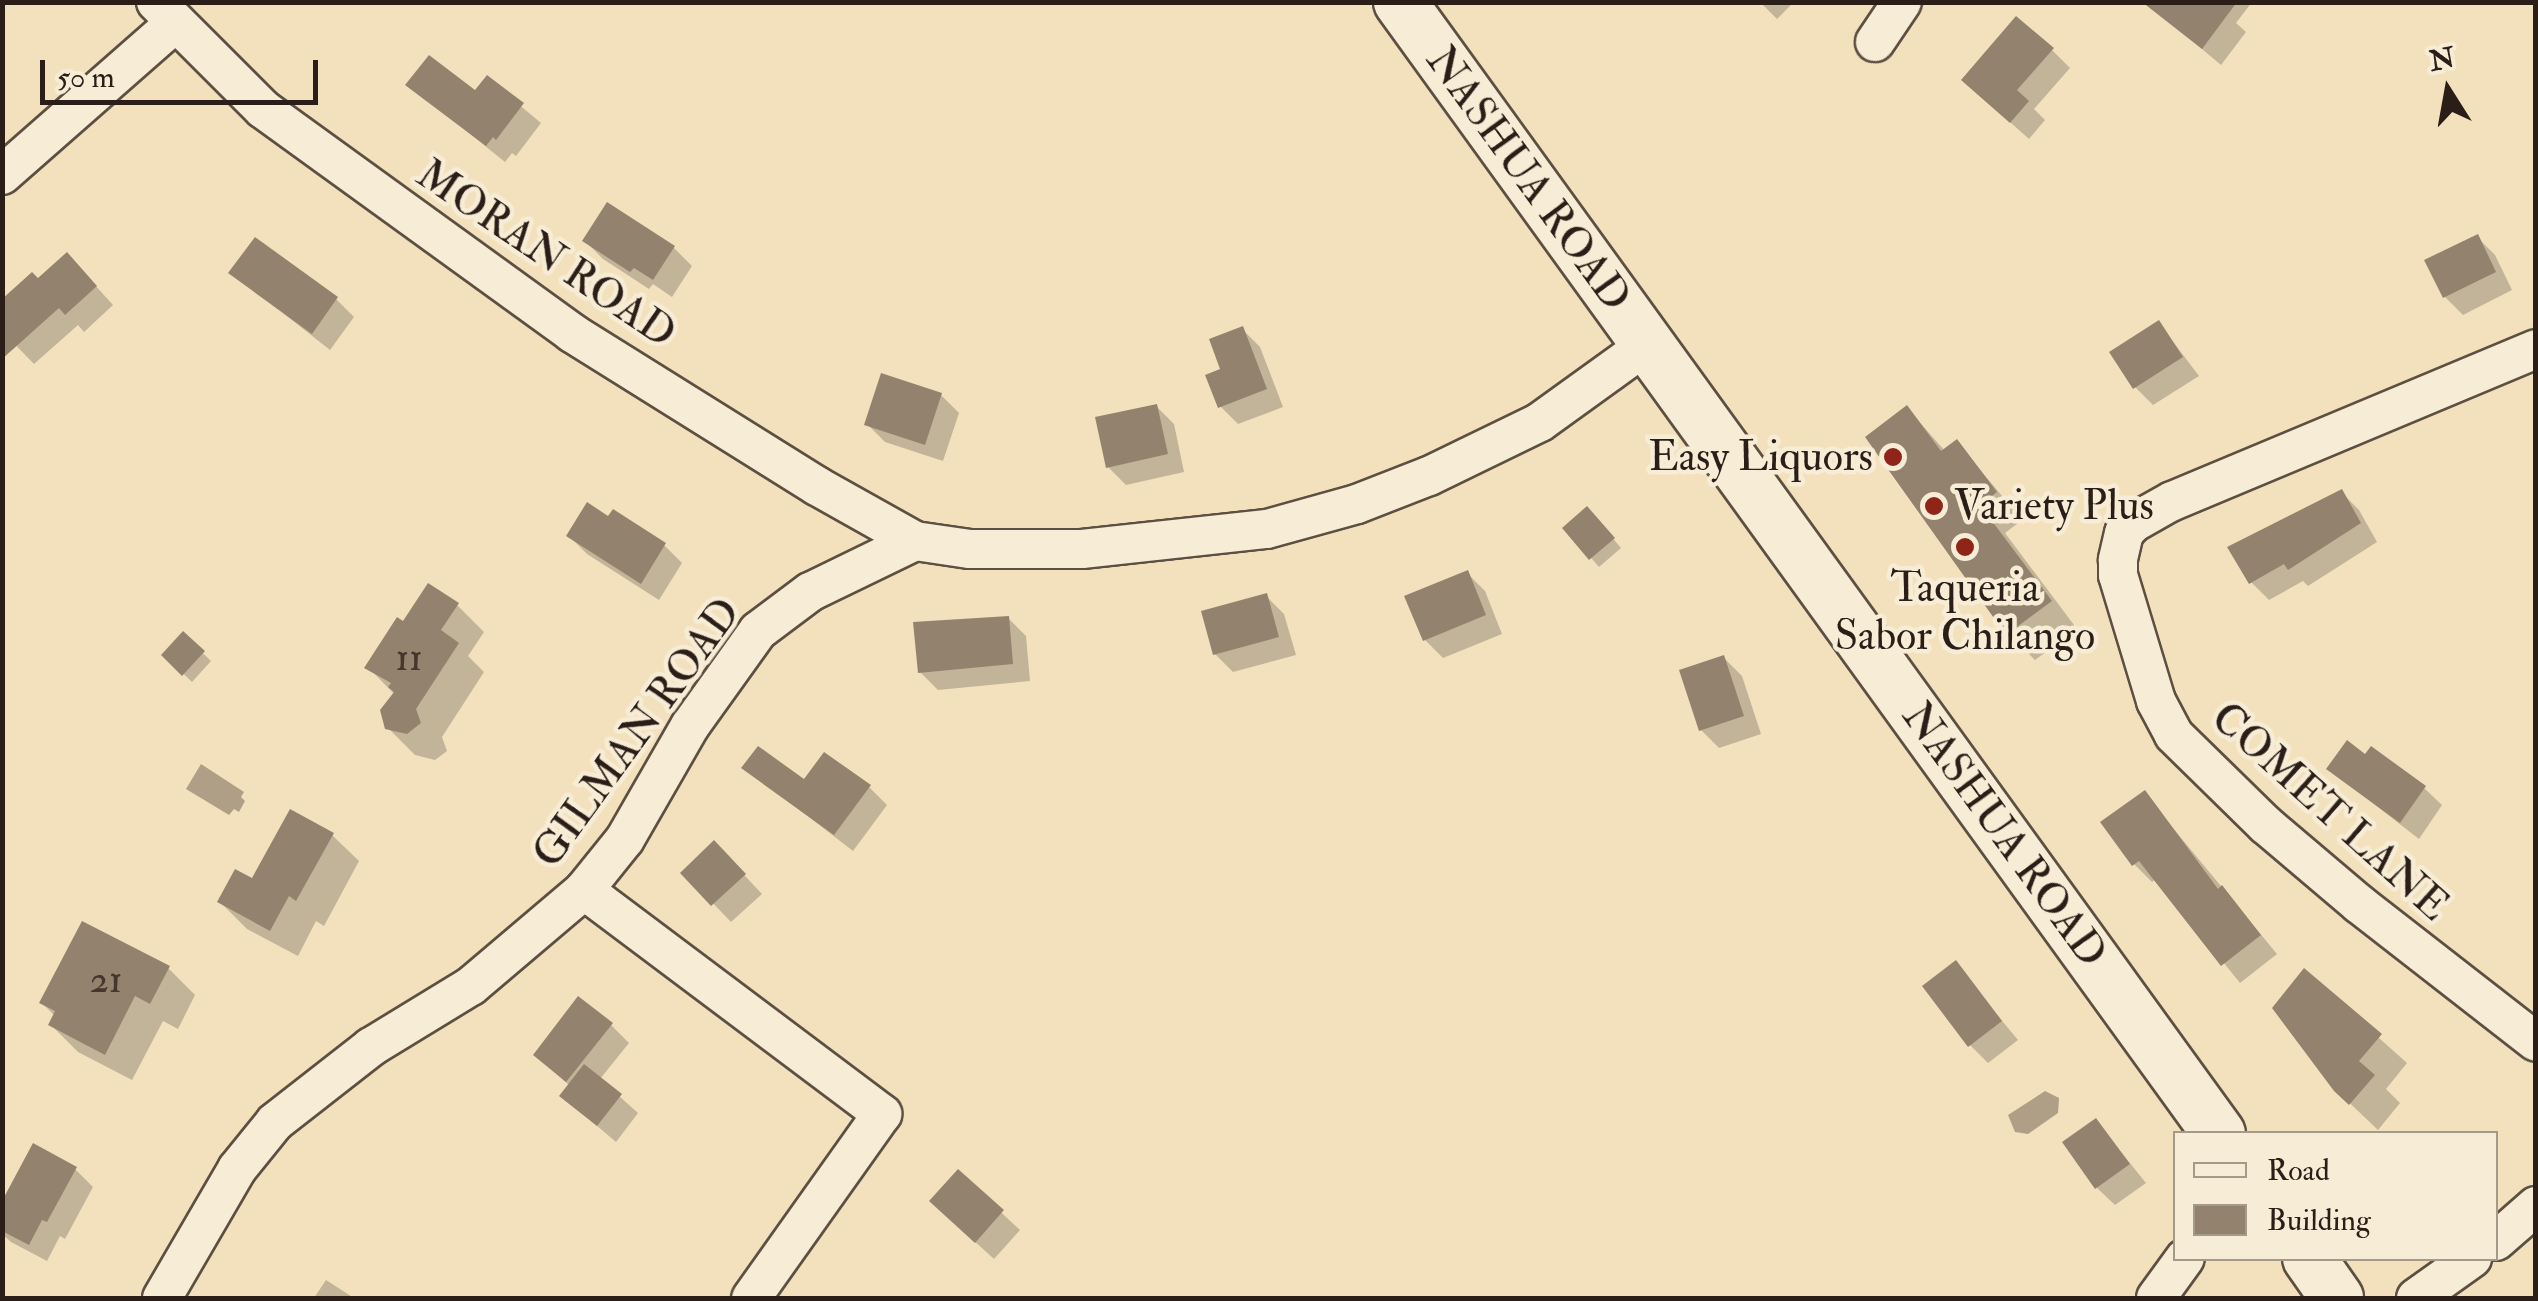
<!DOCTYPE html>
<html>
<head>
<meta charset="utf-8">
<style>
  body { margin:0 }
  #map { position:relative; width:2538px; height:1301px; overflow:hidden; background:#f3e1be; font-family:"IM FELL Double Pica",serif }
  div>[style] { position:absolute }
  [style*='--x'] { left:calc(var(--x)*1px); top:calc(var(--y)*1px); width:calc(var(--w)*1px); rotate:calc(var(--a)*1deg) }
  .water>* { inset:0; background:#af9f86 }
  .shadow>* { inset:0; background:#0003 }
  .building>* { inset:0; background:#93836e }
  .roads { filter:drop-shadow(2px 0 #5d4f42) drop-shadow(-2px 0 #5d4f42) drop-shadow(0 2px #5d4f42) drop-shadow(0 -2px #5d4f42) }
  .street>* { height:38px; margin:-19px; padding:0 19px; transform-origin:19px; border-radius:19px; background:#f7ecd5 }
  .secondary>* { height:52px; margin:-26px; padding:0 26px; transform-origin:26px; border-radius:26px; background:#f7ecd5 }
  .dots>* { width:28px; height:28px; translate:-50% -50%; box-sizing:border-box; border:5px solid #f7ecd5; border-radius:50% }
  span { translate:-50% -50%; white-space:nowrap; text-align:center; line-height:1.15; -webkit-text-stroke:9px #f7ecd5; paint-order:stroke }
  .number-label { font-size:38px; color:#45372e }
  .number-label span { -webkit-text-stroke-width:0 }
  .street-label { font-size:42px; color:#2b1e18 }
  .poi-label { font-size:42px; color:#2b1e18 }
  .right { translate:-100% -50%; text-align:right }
  .left { translate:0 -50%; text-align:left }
  .frame { position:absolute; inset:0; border:5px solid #2b1e18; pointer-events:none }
  .legend { position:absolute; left:2173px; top:1131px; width:325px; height:130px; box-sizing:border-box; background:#f7ecd5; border:2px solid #a59a89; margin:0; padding:12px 18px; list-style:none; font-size:30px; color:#2b1e18 }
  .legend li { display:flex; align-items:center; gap:20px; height:50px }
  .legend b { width:50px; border:2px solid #a59a89 }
  .north { position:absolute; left:2398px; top:40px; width:100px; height:100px; -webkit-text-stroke:8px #f7ecd5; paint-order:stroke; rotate:349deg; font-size:28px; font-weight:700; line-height:40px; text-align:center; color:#2b1e18 }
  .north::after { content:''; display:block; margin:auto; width:35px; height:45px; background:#2b1e18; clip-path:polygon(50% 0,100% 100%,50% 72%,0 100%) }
  .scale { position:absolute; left:40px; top:60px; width:278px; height:45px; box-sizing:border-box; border:5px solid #2b1e18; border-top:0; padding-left:12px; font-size:30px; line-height:35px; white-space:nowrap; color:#2b1e18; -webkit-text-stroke:8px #f7ecd5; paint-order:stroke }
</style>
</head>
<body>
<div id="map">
  <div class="water">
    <i style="clip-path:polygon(201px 764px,244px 792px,241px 797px,245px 801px,239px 812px,234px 809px,229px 815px,186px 789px)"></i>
    <i style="clip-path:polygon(2045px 1091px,2059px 1098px,2058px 1113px,2028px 1134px,2015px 1132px,2008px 1115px)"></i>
  </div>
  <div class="shadow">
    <i style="clip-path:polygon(1760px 2px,1794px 2px,1777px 19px)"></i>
    <i style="clip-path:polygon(2176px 2px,2252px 2px,2236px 23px,2246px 32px,2221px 65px,2164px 17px)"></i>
    <i style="clip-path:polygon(2052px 50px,2070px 68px,2034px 109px,2045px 120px,2029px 139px,1982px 97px)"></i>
    <i style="clip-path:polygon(488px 79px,541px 123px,516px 156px,512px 153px,505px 162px,409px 85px,476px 94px)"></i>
    <i style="clip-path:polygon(2477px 237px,2495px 255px,2512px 290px,2463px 315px,2445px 297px)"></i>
    <i style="clip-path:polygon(585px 241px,674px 248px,692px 266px,672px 297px,653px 284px,649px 289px,603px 259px)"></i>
    <i style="clip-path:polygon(232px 273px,336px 299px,354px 317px,330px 350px)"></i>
    <i style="clip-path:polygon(85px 274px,113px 305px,84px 332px,78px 325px,34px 364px,2px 331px,38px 281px)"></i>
    <i style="clip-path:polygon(2159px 323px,2199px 376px,2153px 405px,2135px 387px)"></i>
    <i style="clip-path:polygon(1242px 329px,1260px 347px,1283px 407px,1238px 424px,1220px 406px,1223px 370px)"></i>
    <i style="clip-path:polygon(941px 395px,959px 413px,943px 461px,885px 442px,867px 424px)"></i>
    <i style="clip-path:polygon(1156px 406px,1174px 424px,1184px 472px,1126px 485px,1108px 467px)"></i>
    <i style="clip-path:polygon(1907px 408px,1945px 451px,1957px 442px,2022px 520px,2005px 533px,2077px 629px,2035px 660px,2008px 633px,1868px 437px)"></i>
    <i style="clip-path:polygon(2341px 492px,2359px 510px,2377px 542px,2308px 586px,2303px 581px,2269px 600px,2251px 582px)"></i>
    <i style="clip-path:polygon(1595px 517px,1621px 548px,1599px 567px,1565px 528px)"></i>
    <i style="clip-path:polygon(569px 536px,664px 545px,682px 563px,659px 600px,587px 554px)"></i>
    <i style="clip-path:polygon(1467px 573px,1485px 591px,1502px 634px,1443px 658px,1425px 640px)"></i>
    <i style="clip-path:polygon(1266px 596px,1284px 614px,1296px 655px,1233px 672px,1215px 654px)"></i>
    <i style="clip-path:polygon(457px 605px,484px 632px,468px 656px,484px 672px,442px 737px,447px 751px,435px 760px,415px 755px,387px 727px,395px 695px,368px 667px,404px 625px)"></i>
    <i style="clip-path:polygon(1008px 618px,1026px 636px,1030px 681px,938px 690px,920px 672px)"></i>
    <i style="clip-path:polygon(183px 634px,211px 661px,192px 682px,164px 655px)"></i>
    <i style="clip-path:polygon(1724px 658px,1742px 676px,1761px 734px,1719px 748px,1701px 730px)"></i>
    <i style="clip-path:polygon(2366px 757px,2424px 788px,2442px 805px,2419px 839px,2329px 769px)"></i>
    <i style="clip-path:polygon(745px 768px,804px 783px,869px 787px,887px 805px,853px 851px)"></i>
    <i style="clip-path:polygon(2144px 793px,2277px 954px,2240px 983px,2156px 879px,2152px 882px,2134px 864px)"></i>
    <i style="clip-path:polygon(332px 835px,359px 861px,324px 926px,316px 921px,298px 956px,247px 929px,220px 902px)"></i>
    <i style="clip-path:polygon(732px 862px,762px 894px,731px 922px,684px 873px)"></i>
    <i style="clip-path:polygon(1955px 964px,2018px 1040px,1988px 1063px,1970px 1045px)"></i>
    <i style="clip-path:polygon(168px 968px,195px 995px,178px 1029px,163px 1021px,132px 1080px,78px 1052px,51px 1025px,55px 1016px,42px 1003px)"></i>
    <i style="clip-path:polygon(2304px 971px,2407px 1063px,2386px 1089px,2400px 1103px,2378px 1130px,2336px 1090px)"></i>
    <i style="clip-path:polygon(611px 1025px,629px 1043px,600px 1079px,638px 1113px,616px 1142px,562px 1096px,570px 1086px,536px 1055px)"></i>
    <i style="clip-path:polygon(2096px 1121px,2146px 1183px,2115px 1205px,2097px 1188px)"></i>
    <i style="clip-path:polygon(75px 1169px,93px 1187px,65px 1239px,60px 1236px,47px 1261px,11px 1242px,2px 1234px,2px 1207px)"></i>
    <i style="clip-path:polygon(958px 1172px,1020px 1230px,994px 1259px,950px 1219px)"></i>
    <i style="clip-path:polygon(326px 1280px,354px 1298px,314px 1298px)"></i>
  </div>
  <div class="building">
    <i style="clip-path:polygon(2142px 2px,2237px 2px,2202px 49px)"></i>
    <i style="clip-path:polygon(2016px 16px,2054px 48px,2017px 90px,2029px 101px,2010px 123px,1961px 80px)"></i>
    <i style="clip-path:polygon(429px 55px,475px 90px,487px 75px,524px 103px,496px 140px,493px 137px,486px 146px,405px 85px)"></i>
    <i style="clip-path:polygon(607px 202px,675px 246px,653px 280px,634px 268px,630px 272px,582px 241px)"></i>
    <i style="clip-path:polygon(2478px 234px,2496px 272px,2443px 298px,2424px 260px)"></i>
    <i style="clip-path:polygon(255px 237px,338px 297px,312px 334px,228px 273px)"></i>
    <i style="clip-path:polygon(67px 252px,97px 286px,65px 315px,59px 308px,2px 359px,2px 299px,32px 272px,38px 278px)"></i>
    <i style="clip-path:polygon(2159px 320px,2183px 357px,2133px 389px,2109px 352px)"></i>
    <i style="clip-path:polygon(1243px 326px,1267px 389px,1218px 408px,1205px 375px,1220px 369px,1209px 339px)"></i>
    <i style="clip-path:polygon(881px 373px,942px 393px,925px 445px,864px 425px)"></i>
    <i style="clip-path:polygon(1157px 404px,1168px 454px,1106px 468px,1095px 417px)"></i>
    <i style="clip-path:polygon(1907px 405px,1941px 451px,1957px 439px,1997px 492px,1980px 505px,2052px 601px,2006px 635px,1865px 437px)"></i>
    <i style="clip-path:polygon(2342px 489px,2361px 523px,2288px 570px,2284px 564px,2249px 584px,2227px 547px)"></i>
    <i style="clip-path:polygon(587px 502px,608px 516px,613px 509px,666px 543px,641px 584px,566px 536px)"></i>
    <i style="clip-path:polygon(1587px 506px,1615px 538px,1589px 560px,1562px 528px)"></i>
    <i style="clip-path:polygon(1468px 570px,1486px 615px,1423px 641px,1404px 596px)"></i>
    <i style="clip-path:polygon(428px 583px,459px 603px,441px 630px,459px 643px,416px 709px,421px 723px,407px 734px,385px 729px,380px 710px,394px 692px,388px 687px,391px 683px,364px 668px,397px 617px,403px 621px)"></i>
    <i style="clip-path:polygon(1267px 593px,1279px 637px,1213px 655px,1201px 611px)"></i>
    <i style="clip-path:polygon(1009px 616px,1013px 664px,918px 673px,913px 622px)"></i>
    <i style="clip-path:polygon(183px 631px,205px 651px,182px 676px,161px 655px)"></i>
    <i style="clip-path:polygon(1724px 655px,1744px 716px,1699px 731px,1679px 670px)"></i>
    <i style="clip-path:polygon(2347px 740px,2365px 754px,2371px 746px,2426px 786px,2400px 823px,2326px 769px)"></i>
    <i style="clip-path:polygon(758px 746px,804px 779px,824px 752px,871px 785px,834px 835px,741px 768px)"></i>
    <i style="clip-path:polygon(2145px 790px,2218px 889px,2222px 885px,2261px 935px,2221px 966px,2139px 861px,2132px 866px,2100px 822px)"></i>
    <i style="clip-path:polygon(290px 809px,334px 833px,296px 901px,289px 896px,270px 931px,217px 902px,235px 869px,252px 878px)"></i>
    <i style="clip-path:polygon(714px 840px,746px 874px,711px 906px,680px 873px)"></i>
    <i style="clip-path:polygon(82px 921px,170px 966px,150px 1004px,135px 996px,105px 1055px,48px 1025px,55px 1011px,39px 1003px)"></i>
    <i style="clip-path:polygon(1956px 960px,2002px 1021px,1968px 1047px,1922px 986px)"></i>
    <i style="clip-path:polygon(2304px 968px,2382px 1034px,2359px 1061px,2375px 1075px,2349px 1105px,2334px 1091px,2272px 1008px)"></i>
    <i style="clip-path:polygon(578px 996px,613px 1023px,566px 1082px,533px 1055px)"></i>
    <i style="clip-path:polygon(584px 1064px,622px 1094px,597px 1126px,559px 1096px)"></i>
    <i style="clip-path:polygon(2096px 1118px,2130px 1164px,2095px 1189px,2062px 1142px)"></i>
    <i style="clip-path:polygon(33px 1143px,77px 1167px,47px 1222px,42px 1220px,29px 1245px,2px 1231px,2px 1201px)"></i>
    <i style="clip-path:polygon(958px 1169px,1004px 1210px,975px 1243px,929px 1201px)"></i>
  </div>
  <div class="roads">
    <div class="street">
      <i style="--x:156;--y:2;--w:151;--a:45"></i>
      <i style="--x:263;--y:109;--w:382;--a:35.9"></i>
      <i style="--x:572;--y:333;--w:289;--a:32"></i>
      <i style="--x:817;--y:486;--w:112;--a:29.3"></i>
      <i style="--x:1875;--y:42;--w:48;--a:-56"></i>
      <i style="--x:2;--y:175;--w:230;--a:-41.3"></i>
      <i style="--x:2536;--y:349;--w:394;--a:157.3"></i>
      <i style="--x:2172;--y:501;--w:45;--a:150.6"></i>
      <i style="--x:2133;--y:523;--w:13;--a:132"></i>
      <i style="--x:2124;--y:533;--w:28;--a:103"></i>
      <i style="--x:2118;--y:560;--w:15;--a:90"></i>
      <i style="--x:2118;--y:575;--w:132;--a:73.2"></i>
      <i style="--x:2156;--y:701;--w:38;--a:62"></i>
      <i style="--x:2174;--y:735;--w:129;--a:44.4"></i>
      <i style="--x:2266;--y:825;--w:122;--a:40.3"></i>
      <i style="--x:2359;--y:904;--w:224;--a:37.9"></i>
      <i style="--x:584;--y:890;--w:373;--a:36.9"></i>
      <i style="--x:882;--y:1114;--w:226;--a:125.4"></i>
      <i style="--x:2496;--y:1241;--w:53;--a:-41.2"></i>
      <i style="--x:162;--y:1298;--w:149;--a:-59.8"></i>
      <i style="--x:237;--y:1169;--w:60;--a:-51"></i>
      <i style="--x:275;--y:1122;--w:122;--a:-38"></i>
      <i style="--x:371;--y:1047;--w:117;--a:-31.4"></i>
      <i style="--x:471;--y:986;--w:148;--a:-40.3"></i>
      <i style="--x:584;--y:890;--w:65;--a:-51.2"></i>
      <i style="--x:625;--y:839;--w:130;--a:-60.1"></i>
      <i style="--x:690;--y:726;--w:117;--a:-54.4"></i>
      <i style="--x:758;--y:631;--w:65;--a:-36.9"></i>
      <i style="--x:810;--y:592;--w:117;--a:-25.9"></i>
      <i style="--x:915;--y:541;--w:56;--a:8.3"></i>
      <i style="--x:970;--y:549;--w:112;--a:0"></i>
      <i style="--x:1082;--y:549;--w:186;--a:-6.2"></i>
      <i style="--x:1267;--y:529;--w:93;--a:-15.5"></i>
      <i style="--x:1357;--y:504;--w:77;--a:-21.3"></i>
      <i style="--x:1429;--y:476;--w:123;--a:-25.9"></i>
      <i style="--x:1540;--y:422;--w:133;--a:-35.8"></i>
      <i style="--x:2156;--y:1298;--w:49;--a:-54.1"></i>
      <i style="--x:2416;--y:1298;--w:69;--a:-35.5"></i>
    </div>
    <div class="secondary">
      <i style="--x:1400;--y:2;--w:1397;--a:54.11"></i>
      <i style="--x:2309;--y:1258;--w:49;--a:55"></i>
    </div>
  </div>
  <div class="dots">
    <i style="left:1893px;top:457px;background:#8f2418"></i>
    <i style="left:1934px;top:506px;background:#8f2418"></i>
    <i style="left:1965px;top:547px;background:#8f2418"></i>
  </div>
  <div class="number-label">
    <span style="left:409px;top:659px">11</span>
    <span style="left:106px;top:981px">21</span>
  </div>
  <div class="street-label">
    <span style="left:1528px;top:179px;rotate:54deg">NASHUA ROAD</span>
    <span style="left:546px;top:254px;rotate:34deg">MORAN ROAD</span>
    <span style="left:637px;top:733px;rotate:-54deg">GILMAN ROAD</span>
    <span style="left:2330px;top:812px;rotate:42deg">COMET LANE</span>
    <span style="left:2004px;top:835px;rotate:54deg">NASHUA ROAD</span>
  </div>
  <div class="poi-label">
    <span class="right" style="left:1873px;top:457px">Easy Liquors</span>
    <span class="left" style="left:1954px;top:506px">Variety Plus</span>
    <span style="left:1965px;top:612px">Taqueria<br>Sabor Chilango</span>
  </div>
  <div class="frame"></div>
  <ul class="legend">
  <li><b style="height:12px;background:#f7ecd5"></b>Road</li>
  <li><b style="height:28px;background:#93836e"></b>Building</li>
  </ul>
  <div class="north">N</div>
  <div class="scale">50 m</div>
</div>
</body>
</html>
